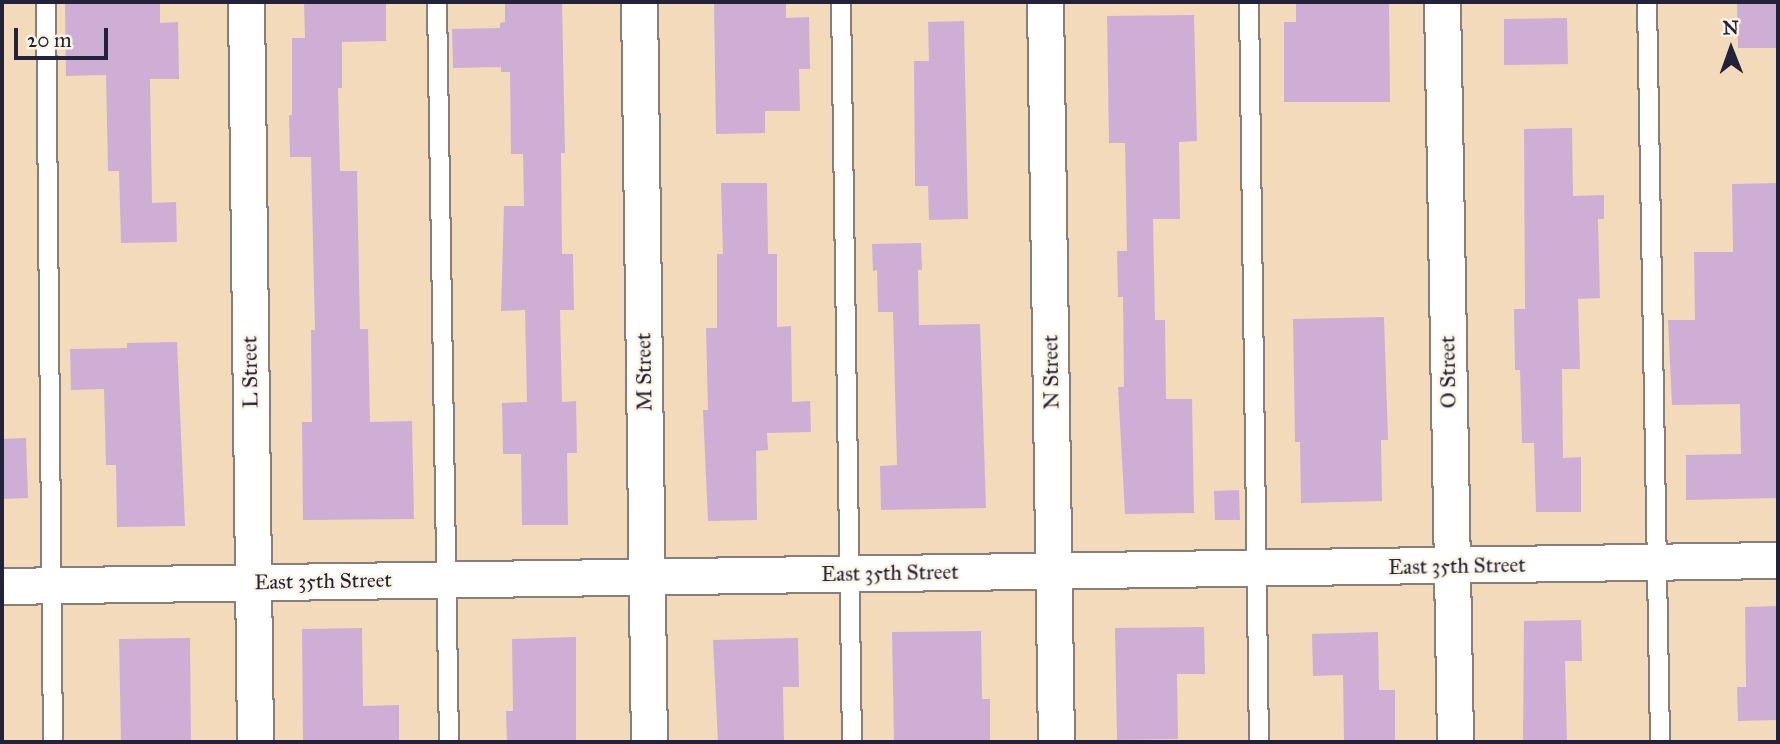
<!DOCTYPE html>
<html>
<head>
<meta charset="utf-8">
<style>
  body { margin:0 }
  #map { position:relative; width:1780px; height:744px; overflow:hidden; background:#f2daba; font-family:"IM FELL Great Primer",serif }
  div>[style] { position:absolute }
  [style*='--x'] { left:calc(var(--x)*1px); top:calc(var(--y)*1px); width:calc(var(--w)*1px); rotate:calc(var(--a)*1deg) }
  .building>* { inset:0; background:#cfaed6 }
  .roads { filter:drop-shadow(2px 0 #8a7e7a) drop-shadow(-2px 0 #8a7e7a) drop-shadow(0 2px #8a7e7a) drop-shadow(0 -2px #8a7e7a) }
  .service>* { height:18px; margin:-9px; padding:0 9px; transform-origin:9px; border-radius:9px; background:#fff }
  .minor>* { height:35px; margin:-17.5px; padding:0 17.5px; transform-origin:17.5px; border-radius:17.5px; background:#fff }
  span { translate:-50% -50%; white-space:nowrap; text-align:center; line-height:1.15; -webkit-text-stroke:5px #fcf5e5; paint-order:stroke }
  .street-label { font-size:21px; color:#22223b }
  .frame { position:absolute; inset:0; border:4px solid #22223b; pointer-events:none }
  .north { position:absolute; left:1696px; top:14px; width:70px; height:70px; -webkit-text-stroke:5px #fcf5e5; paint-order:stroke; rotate:359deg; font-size:19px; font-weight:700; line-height:28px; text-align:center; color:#22223b }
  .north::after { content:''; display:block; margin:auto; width:24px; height:32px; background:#22223b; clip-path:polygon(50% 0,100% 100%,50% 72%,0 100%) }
  .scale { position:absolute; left:14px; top:28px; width:94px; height:32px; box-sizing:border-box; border:4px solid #22223b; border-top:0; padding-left:9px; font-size:21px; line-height:24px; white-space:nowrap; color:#22223b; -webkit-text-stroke:5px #fcf5e5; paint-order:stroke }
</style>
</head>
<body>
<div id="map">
  <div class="building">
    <i style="clip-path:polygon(65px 2px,160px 2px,160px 23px,178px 22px,179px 79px,150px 79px,152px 203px,176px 202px,177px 242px,121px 243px,119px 171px,108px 171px,106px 75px,66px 76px)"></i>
    <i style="clip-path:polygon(304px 2px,386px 2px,386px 41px,342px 42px,342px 88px,338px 88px,340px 171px,357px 171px,360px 329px,368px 329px,370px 422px,412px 421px,414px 519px,303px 520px,302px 422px,312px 422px,311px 330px,315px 330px,311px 157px,290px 157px,289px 115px,292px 115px,292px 38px,305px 38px)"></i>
    <i style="clip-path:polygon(505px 2px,562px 2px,565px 153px,561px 153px,562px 254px,573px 254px,574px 310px,560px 310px,562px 402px,576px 401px,577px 453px,567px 453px,568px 525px,522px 525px,521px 454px,503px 454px,502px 403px,527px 402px,525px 310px,501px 311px,504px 206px,524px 206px,523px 154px,511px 154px,510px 72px,501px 72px,501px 67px,453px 68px,452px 29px,500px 28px,500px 23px,505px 22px)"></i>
    <i style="clip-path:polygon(714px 2px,786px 2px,786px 18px,809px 17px,810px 69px,799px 69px,800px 111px,765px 111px,765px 133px,716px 134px)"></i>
    <i style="clip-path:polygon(1296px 2px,1389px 2px,1390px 102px,1284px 102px,1284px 22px,1296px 22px)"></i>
    <i style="clip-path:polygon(1737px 2px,1778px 2px,1778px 48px,1738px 48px)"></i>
    <i style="clip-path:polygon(1194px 15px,1197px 141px,1179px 142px,1180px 219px,1153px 219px,1155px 320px,1165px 320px,1166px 399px,1192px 399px,1194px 513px,1125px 514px,1118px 387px,1124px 387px,1123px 297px,1118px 297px,1117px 251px,1127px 251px,1125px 143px,1109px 143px,1107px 16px)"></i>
    <i style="clip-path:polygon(1567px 18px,1568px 64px,1504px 65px,1504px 19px)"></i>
    <i style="clip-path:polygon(964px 21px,968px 219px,929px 220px,928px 186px,915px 186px,914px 61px,929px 61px,928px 22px)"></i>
    <i style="clip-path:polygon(1572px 128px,1573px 196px,1604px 195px,1604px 219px,1598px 219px,1600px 298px,1578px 299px,1580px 369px,1562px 369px,1563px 458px,1581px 457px,1581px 512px,1536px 512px,1534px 443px,1522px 443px,1520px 370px,1515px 370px,1514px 309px,1525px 309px,1524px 129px)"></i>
    <i style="clip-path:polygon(721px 183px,767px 183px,768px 254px,777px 254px,777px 327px,791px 326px,792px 402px,810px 401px,811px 432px,767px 433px,768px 450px,756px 451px,757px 520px,708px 521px,703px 410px,708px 410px,706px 328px,717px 328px,717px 254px,723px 254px)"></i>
    <i style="clip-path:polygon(1778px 183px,1778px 498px,1686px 500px,1686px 455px,1741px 454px,1740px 404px,1672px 405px,1668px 320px,1695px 320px,1694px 252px,1733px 252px,1732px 184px)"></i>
    <i style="clip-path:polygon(921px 243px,922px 270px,918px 270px,919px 325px,980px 324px,986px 508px,881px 510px,880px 466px,897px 465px,893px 312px,878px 312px,877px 270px,873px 271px,872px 244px)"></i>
    <i style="clip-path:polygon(1384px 317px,1388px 440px,1381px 440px,1382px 501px,1301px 503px,1300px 442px,1295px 442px,1293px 319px)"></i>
    <i style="clip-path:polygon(177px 342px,185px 526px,117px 527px,116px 465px,106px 465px,104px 389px,71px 390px,70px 349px,127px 348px,127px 343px)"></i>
    <i style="clip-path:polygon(26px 438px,28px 498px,2px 499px,2px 439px)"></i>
    <i style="clip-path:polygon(1239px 490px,1240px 520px,1215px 520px,1214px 491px)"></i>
    <i style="clip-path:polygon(1778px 606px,1778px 720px,1738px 721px,1737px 687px,1746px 687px,1745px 607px)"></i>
    <i style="clip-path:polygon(1581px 620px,1582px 661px,1565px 661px,1567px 742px,1523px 742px,1524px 621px)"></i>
    <i style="clip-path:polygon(1204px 627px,1205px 674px,1177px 674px,1178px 739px,1117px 740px,1115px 628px)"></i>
    <i style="clip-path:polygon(362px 628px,363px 706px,399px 705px,399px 742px,303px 742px,302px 629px)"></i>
    <i style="clip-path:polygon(981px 631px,982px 699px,990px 699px,990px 742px,894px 742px,892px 632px)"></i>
    <i style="clip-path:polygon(1378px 632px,1379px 690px,1395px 690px,1395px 740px,1344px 741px,1343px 675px,1313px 676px,1312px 634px)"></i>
    <i style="clip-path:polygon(576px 637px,576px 742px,507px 742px,506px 711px,513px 711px,512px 639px)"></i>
    <i style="clip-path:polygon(190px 638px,191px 742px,121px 742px,119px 639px)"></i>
    <i style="clip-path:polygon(798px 638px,799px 687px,783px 687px,784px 742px,718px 742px,713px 640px)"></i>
  </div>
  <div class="roads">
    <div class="service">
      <i style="--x:46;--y:2;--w:740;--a:89.46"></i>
      <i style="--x:437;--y:2;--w:740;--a:89.07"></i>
      <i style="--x:841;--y:2;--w:740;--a:89.15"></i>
      <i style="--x:1249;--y:2;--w:740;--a:89.23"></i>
      <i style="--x:1647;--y:2;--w:740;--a:88.99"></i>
    </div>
    <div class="minor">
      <i style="--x:246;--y:2;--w:740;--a:89.3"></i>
      <i style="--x:639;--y:2;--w:740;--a:89.23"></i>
      <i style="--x:1045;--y:2;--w:740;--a:89.15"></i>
      <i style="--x:1442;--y:2;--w:740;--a:88.99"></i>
      <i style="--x:2;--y:586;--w:1776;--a:-0.84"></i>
    </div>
  </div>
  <div class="street-label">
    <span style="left:250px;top:372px;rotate:-91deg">L Street</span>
    <span style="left:644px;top:372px;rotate:-91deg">M Street</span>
    <span style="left:1051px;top:372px;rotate:-91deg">N Street</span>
    <span style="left:1448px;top:372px;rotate:-91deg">O Street</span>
    <span style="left:1457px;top:566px;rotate:-1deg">East 35th Street</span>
    <span style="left:890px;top:573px;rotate:-1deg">East 35th Street</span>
    <span style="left:323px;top:581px;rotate:-1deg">East 35th Street</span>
  </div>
  <div class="frame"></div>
  <div class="north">N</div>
  <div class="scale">20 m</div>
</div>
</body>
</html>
